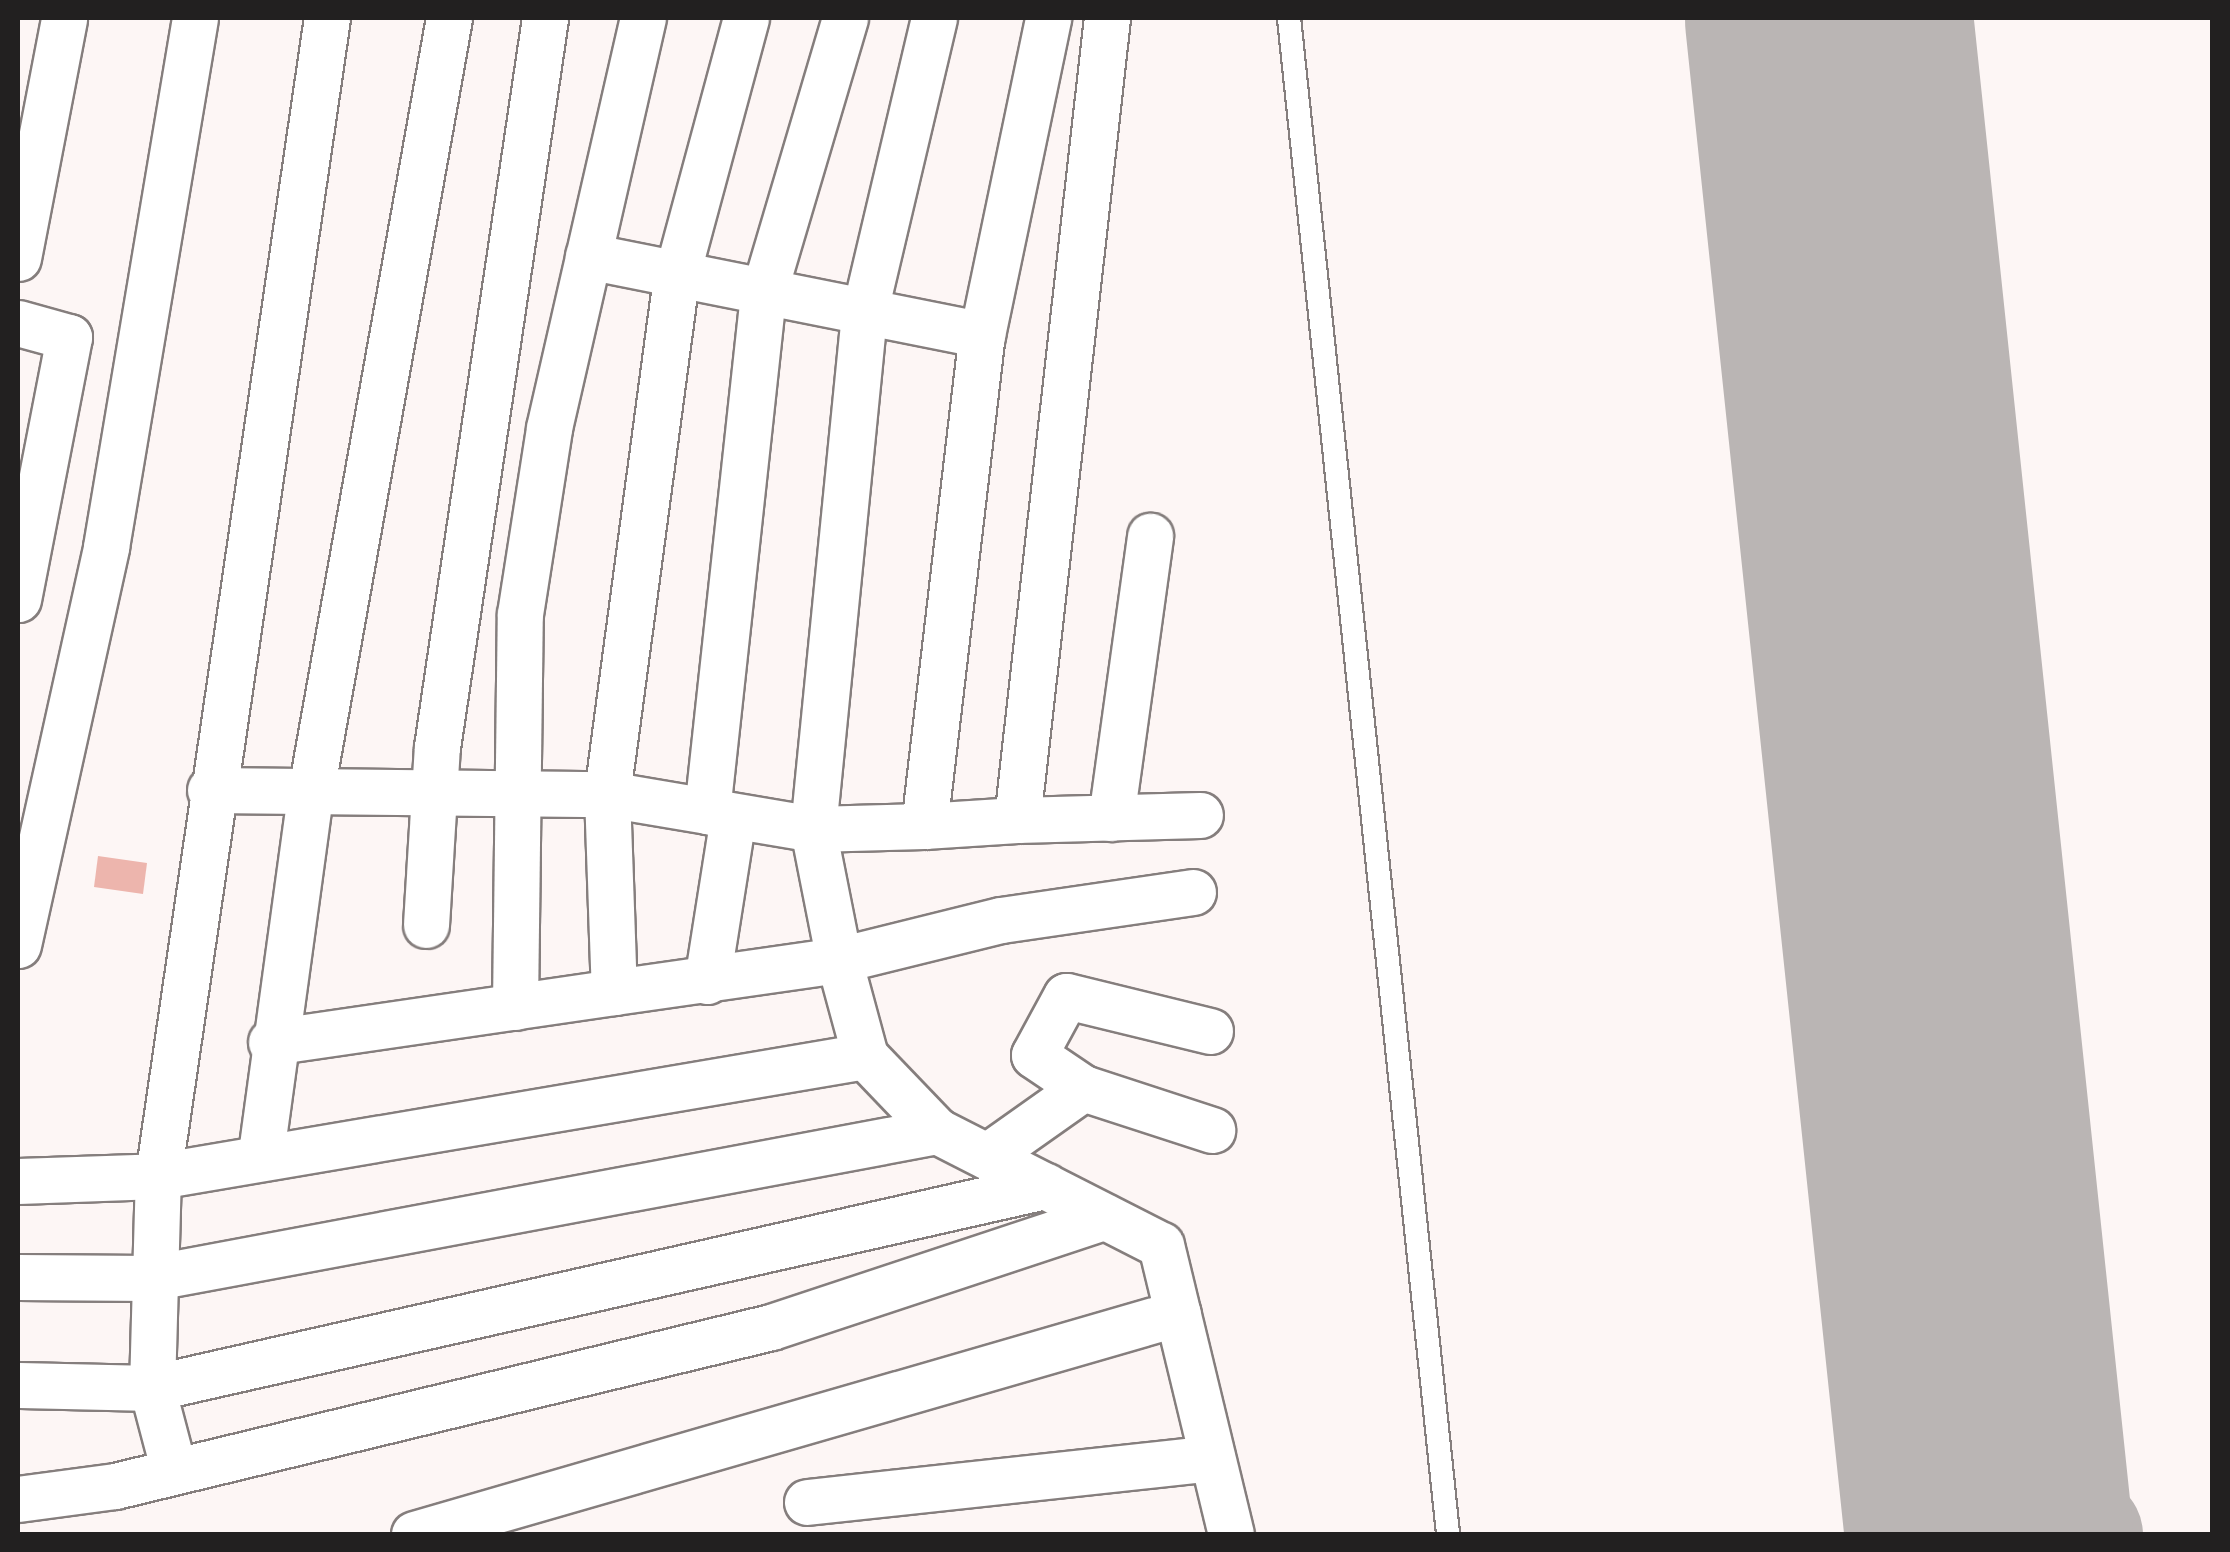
<!DOCTYPE html>
<html>
<head>
<meta charset="utf-8">
<style>
  body { margin:0 }
  #map { position:relative; width:2230px; height:1552px; overflow:hidden; background:#fdf6f5; font-family:Commissioner,sans-serif }
  div>[style] { position:absolute }
  [style*='--x'] { left:calc(var(--x)*1px); top:calc(var(--y)*1px); width:calc(var(--w)*1px); rotate:calc(var(--a)*1deg) }
  .taxiway>* { height:115px; margin:-57.5px; padding:0 57.5px; transform-origin:57.5px; border-radius:57.5px; background:#bab5b4 }
  .runway>* { height:288px; margin:-144px; padding:0 144px; transform-origin:144px; border-radius:144px; background:#bab5b4 }
  .building>* { inset:0; background:#edb5ad }
  .roads { filter:drop-shadow(2px 0 #857e7d) drop-shadow(-2px 0 #857e7d) drop-shadow(0 2px #857e7d) drop-shadow(0 -2px #857e7d) }
  .service>* { height:22px; margin:-11px; padding:0 11px; transform-origin:11px; border-radius:11px; background:#fff }
  .minor>* { height:45px; margin:-22.5px; padding:0 22.5px; transform-origin:22.5px; border-radius:22.5px; background:#fff }
  span { translate:-50% -50%; white-space:nowrap; text-align:center; line-height:1.15; -webkit-text-stroke:8px #fff; paint-order:stroke }
  .frame { position:absolute; inset:0; border:20px solid #222020; pointer-events:none }
</style>
</head>
<body>
<div id="map">
  <div class="taxiway">
    <i style="--x:1974;--y:1395;--w:112;--a:58.2"></i>
    <i style="--x:2033;--y:1490;--w:68;--a:40.2"></i>
    <i style="--x:1953;--y:1534;--w:201;--a:-86"></i>
  </div>
  <div class="runway">
    <i style="--x:1829;--y:18;--w:1524;--a:83.98"></i>
  </div>
  <div class="building">
    <i style="clip-path:polygon(98px 856px,147px 863px,143px 894px,94px 887px)"></i>
  </div>
  <div class="roads">
    <div class="service">
      <i style="--x:1289;--y:18;--w:1524;--a:84.01"></i>
    </div>
    <div class="minor">
      <i style="--x:746;--y:18;--w:269;--a:105.1"></i>
      <i style="--x:676;--y:278;--w:521;--a:97.62"></i>
      <i style="--x:607;--y:794;--w:198;--a:88"></i>
      <i style="--x:614;--y:992;--w:227;--a:-8.1"></i>
      <i style="--x:839;--y:960;--w:167;--a:-13.9"></i>
      <i style="--x:1001;--y:920;--w:194;--a:-8.3"></i>
      <i style="--x:934;--y:18;--w:304;--a:103.3"></i>
      <i style="--x:864;--y:314;--w:518;--a:95.66"></i>
      <i style="--x:813;--y:829;--w:134;--a:78.8"></i>
      <i style="--x:839;--y:960;--w:99;--a:74.8"></i>
      <i style="--x:865;--y:1056;--w:104;--a:46.2"></i>
      <i style="--x:937;--y:1131;--w:251;--a:27"></i>
      <i style="--x:1161;--y:1245;--w:297;--a:76.4"></i>
      <i style="--x:588;--y:256;--w:402;--a:11.3"></i>
      <i style="--x:18;--y:258;--w:244;--a:-79.1"></i>
      <i style="--x:18;--y:323;--w:53;--a:15.4"></i>
      <i style="--x:69;--y:337;--w:267;--a:101"></i>
      <i style="--x:210;--y:790;--w:397;--a:0.6"></i>
      <i style="--x:607;--y:794;--w:209;--a:9.6"></i>
      <i style="--x:813;--y:829;--w:111;--a:-1.5"></i>
      <i style="--x:924;--y:826;--w:494;--a:-83.3"></i>
      <i style="--x:982;--y:335;--w:324;--a:-78.2"></i>
      <i style="--x:1111;--y:818;--w:285;--a:-82.1"></i>
      <i style="--x:1017;--y:820;--w:183;--a:-1.6"></i>
      <i style="--x:924;--y:826;--w:93;--a:-3.7"></i>
      <i style="--x:1017;--y:820;--w:807;--a:-83.6"></i>
      <i style="--x:426;--y:925;--w:178;--a:-86.5"></i>
      <i style="--x:437;--y:747;--w:737;--a:-81.57"></i>
      <i style="--x:18;--y:945;--w:408;--a:-77.5"></i>
      <i style="--x:106;--y:547;--w:536;--a:-80.45"></i>
      <i style="--x:707;--y:981;--w:167;--a:-81"></i>
      <i style="--x:733;--y:816;--w:26;--a:-169"></i>
      <i style="--x:707;--y:811;--w:519;--a:-83.81"></i>
      <i style="--x:763;--y:295;--w:289;--a:-73.5"></i>
      <i style="--x:515;--y:1007;--w:393;--a:-89.3"></i>
      <i style="--x:520;--y:614;--w:188;--a:-81.1"></i>
      <i style="--x:549;--y:428;--w:421;--a:-77.1"></i>
      <i style="--x:1210;--y:1031;--w:148;--a:-166.3"></i>
      <i style="--x:1066;--y:996;--w:67;--a:118.5"></i>
      <i style="--x:1034;--y:1055;--w:59;--a:34"></i>
      <i style="--x:1083;--y:1088;--w:136;--a:18"></i>
      <i style="--x:271;--y:1042;--w:347;--a:-8.3"></i>
      <i style="--x:261;--y:1153;--w:360;--a:-82.2"></i>
      <i style="--x:310;--y:796;--w:790;--a:-79.87"></i>
      <i style="--x:987;--y:1156;--w:118;--a:-35.3"></i>
      <i style="--x:18;--y:1181;--w:140;--a:-2"></i>
      <i style="--x:158;--y:1176;--w:717;--a:-9.63"></i>
      <i style="--x:18;--y:1277;--w:132;--a:0.4"></i>
      <i style="--x:150;--y:1278;--w:801;--a:-10.58"></i>
      <i style="--x:18;--y:1385;--w:134;--a:1.3"></i>
      <i style="--x:152;--y:1388;--w:916;--a:-12.75"></i>
      <i style="--x:174;--y:1471;--w:86;--a:-104.8"></i>
      <i style="--x:152;--y:1388;--w:212;--a:-88.4"></i>
      <i style="--x:158;--y:1176;--w:1170;--a:-81.7"></i>
      <i style="--x:18;--y:1499;--w:98;--a:-7.6"></i>
      <i style="--x:115;--y:1486;--w:675;--a:-13.62"></i>
      <i style="--x:771;--y:1327;--w:351;--a:-18.3"></i>
      <i style="--x:807;--y:1502;--w:407;--a:-6.2"></i>
      <i style="--x:414;--y:1534;--w:795;--a:-16.13"></i>
    </div>
  </div>
  <div class="frame"></div>
</div>
</body>
</html>
